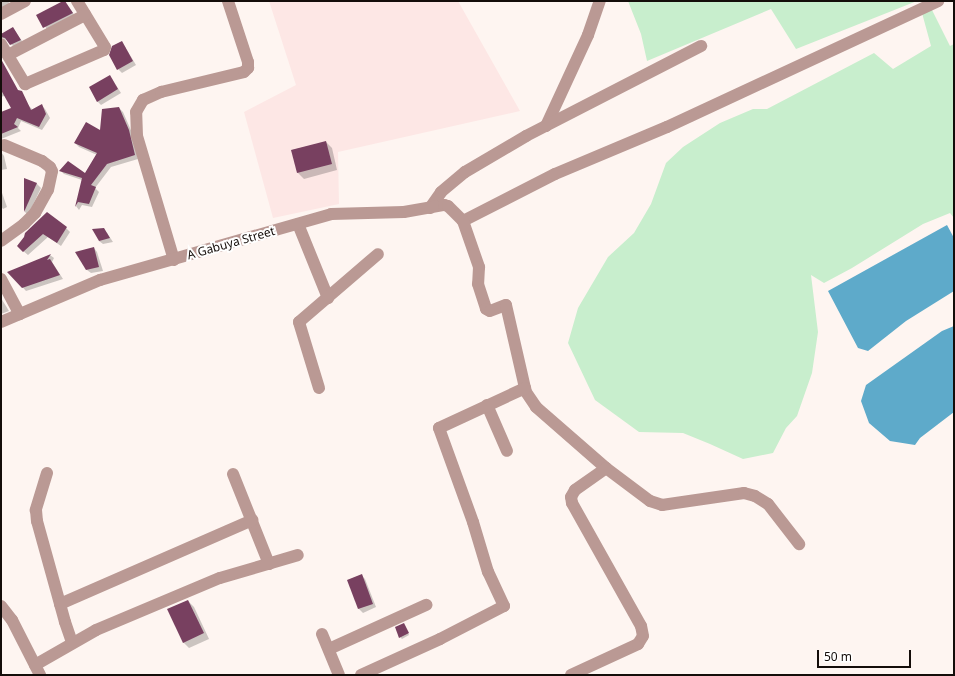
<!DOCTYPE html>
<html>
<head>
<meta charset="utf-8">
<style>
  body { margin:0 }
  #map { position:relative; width:955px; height:676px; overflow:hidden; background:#fef5f1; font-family:"Noto Sans",sans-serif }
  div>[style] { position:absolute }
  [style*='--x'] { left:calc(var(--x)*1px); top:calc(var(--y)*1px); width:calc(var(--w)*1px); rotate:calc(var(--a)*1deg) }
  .industrial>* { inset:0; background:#fde7e5 }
  .green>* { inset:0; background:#c8eecd }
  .water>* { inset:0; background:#5eaaca }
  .shadow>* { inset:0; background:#0003 }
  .building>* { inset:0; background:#784060 }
  .minor>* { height:12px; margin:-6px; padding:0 6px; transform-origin:6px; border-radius:6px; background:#ba9994 }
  span { translate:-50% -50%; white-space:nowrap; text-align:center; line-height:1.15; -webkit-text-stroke:4px #fff; paint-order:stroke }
  .street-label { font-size:12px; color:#140d0a }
  .frame { position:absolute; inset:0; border:2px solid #140d0a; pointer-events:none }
  .scale { position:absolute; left:817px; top:650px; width:94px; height:18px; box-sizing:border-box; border:2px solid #140d0a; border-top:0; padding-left:5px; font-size:12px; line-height:14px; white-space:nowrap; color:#140d0a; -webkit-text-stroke:3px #fff; paint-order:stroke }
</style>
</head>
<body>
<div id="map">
  <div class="industrial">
    <i style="clip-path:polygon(269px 1px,458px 1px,520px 111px,338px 152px,339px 204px,273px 218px,244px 112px,296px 85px)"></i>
  </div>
  <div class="green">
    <i style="clip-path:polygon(628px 1px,917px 1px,796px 49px,771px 9px,647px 61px,641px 34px)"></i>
    <i style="clip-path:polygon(931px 8px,950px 46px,954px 44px,954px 218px,950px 213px,923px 224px,852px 268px,824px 283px,811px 275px,818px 332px,812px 373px,797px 416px,786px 428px,773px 453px,743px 459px,710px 444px,683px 433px,639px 432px,595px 400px,568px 343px,578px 308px,608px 257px,634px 233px,651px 204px,666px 163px,683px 147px,720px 123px,753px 109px,767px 109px,874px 53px,893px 69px,931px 46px,922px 13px)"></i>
  </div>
  <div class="water">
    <i style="clip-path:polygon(947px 225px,954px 238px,954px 291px,906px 321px,868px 351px,858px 348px,828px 291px)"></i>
    <i style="clip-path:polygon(954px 326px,954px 412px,920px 438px,915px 445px,890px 441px,869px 423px,861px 401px,866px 385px,942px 331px)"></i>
  </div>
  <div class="shadow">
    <i style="clip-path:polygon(1px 1px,8px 1px,11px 6px,1px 12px)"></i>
    <i style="clip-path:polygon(64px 1px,76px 17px,48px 31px,38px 15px)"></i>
    <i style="clip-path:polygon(13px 28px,24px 44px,15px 48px,8px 41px,1px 37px,1px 35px)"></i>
    <i style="clip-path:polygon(122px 42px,136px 65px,122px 73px,118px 69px)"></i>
    <i style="clip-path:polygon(1px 72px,16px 92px,1px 97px)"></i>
    <i style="clip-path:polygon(110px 76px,121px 93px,101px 105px,97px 101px)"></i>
    <i style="clip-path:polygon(28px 105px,33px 110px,41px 105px,45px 109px,50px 118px,42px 130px,21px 121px,18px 128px,21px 131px,1px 139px,1px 113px)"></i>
    <i style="clip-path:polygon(119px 108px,123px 112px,133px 135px,138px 159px,111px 167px,95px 188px,99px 192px,92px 207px,82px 205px,79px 210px,76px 206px,82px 180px,64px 174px,61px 171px,85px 174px,97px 155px,79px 147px,75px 143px,101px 132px)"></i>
    <i style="clip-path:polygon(326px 142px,332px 148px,337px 170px,304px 179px,298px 173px,292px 150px)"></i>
    <i style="clip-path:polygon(1px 152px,4px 156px,7px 169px,1px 170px)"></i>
    <i style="clip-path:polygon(25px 180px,37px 184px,41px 188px,28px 215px,25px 212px)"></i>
    <i style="clip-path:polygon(1px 190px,7px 207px,3px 209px,1px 206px)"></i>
    <i style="clip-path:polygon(66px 228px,70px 232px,61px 246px,48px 237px,28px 255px,22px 250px,25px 238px)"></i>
    <i style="clip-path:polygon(103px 229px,107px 233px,113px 242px,103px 244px,99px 241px)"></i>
    <i style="clip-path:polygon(94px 248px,97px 252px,103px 271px,91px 273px,87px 270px)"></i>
    <i style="clip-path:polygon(50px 255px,54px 258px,52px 262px,63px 279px,26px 291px,9px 272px)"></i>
    <i style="clip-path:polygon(1px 298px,9px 311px,1px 314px)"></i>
    <i style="clip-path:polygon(361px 575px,365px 579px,376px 607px,363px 613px,359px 609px,348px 580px)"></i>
    <i style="clip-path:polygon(188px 601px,194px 607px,209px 639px,189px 648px,183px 642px)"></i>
    <i style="clip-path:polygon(405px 626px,409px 635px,402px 639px,400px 637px)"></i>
  </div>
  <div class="building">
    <i style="clip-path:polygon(63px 1px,65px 1px,73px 13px,43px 28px,36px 15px)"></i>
    <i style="clip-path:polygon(13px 27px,21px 40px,10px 45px,5px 38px,1px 37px,1px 34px)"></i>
    <i style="clip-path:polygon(122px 41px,133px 61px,117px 70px,109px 55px,112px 46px)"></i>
    <i style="clip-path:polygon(1px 59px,18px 90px,22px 91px,31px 110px,42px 104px,46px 114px,39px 127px,17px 118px,14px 124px,18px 127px,1px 134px,1px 112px,11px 108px,1px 90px)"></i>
    <i style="clip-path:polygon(110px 75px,118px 89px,97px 102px,89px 87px)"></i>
    <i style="clip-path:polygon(119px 107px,129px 130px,135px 155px,107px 164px,91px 185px,96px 187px,89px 204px,78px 202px,75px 207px,82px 178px,59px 171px,68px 161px,85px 173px,97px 153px,74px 143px,86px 122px,100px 130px,102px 109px)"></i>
    <i style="clip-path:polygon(326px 141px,332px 164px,297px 173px,291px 150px)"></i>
    <i style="clip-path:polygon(24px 178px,37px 183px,24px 212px)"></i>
    <i style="clip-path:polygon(47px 212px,67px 227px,57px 243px,43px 234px,23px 252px,17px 246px,24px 237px,25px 233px)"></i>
    <i style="clip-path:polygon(104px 228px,110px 238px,99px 241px,92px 229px)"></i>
    <i style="clip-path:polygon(94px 247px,99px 267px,86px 270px,75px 252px)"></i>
    <i style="clip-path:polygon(51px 254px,47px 260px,50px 259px,60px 275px,22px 288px,7px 272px)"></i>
    <i style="clip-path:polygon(362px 574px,373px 604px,358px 609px,347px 580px)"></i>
    <i style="clip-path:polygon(188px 600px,204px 633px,183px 643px,167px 609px)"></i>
    <i style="clip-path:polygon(404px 623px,409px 633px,399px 638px,395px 627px)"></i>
  </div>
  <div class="minor">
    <i style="--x:1;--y:14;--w:27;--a:-28"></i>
    <i style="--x:1;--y:44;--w:47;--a:59"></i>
    <i style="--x:25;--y:84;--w:86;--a:-23.3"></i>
    <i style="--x:104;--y:50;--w:3;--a:-72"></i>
    <i style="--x:105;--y:47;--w:54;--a:-121.3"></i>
    <i style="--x:8;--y:55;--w:87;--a:-27.5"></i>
    <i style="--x:546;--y:126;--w:100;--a:-65.2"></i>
    <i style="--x:588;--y:35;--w:36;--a:-71"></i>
    <i style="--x:430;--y:208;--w:19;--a:-55"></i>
    <i style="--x:441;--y:192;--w:31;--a:-40"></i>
    <i style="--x:465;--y:172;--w:71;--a:-30.5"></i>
    <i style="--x:526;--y:136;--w:197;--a:-27.2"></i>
    <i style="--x:463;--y:221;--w:103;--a:-27.1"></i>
    <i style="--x:555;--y:174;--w:121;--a:-22.8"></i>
    <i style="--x:667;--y:127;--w:299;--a:-24.9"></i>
    <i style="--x:298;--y:224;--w:80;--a:67.9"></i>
    <i style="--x:1;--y:241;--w:29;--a:-36"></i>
    <i style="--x:24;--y:224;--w:16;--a:-45"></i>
    <i style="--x:35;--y:213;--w:26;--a:-61"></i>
    <i style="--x:48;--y:190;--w:19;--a:-78"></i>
    <i style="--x:52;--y:171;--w:4;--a:-117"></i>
    <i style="--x:50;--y:167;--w:10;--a:-143"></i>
    <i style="--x:42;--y:161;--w:41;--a:-157.2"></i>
    <i style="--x:174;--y:260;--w:129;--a:-106.6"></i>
    <i style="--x:137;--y:136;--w:24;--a:-92"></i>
    <i style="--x:136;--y:112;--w:14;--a:-60"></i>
    <i style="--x:143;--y:100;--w:20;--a:-24"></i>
    <i style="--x:161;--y:92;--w:85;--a:-13.5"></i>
    <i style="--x:244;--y:72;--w:6;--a:-45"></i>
    <i style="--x:248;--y:68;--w:6;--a:-90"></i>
    <i style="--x:248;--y:62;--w:64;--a:-108.2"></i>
    <i style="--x:1;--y:279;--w:40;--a:62"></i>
    <i style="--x:1;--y:322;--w:108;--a:-23"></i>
    <i style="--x:100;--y:280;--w:240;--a:-15.9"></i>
    <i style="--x:331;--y:214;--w:73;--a:-1.6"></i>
    <i style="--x:404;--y:212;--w:41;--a:-9.9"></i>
    <i style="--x:444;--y:205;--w:4;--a:14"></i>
    <i style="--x:448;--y:206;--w:21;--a:45"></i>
    <i style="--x:463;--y:221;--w:49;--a:70.8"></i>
    <i style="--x:479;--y:267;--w:17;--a:93"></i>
    <i style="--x:478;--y:284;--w:26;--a:72"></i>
    <i style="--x:486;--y:309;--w:4;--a:27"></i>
    <i style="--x:490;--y:311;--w:17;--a:-21"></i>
    <i style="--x:506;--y:305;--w:89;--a:77.1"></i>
    <i style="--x:526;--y:392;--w:18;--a:56"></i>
    <i style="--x:536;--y:407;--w:93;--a:41.1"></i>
    <i style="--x:606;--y:468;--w:55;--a:36.9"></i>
    <i style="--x:650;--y:501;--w:13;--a:18"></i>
    <i style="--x:662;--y:505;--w:83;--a:-8.3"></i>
    <i style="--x:744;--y:493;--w:11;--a:15"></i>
    <i style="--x:755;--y:496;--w:15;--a:32"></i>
    <i style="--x:768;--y:504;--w:51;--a:52.2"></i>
    <i style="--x:319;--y:388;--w:69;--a:-106.9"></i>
    <i style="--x:299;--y:322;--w:104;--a:-40.7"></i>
    <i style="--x:487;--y:405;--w:50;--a:66.5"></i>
    <i style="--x:47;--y:473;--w:39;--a:107"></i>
    <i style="--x:36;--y:510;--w:11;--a:85"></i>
    <i style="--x:37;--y:521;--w:105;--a:74.5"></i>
    <i style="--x:65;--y:622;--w:21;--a:71"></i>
    <i style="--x:233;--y:474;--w:97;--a:68.2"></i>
    <i style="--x:60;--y:604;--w:210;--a:-23.6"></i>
    <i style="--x:1;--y:606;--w:18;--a:52"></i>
    <i style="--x:12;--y:620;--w:62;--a:63"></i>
    <i style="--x:322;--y:634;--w:44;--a:67.5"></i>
    <i style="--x:329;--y:649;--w:107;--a:-24.4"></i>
    <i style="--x:35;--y:665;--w:70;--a:-29.8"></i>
    <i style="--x:96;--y:630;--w:134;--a:-22.8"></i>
    <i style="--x:220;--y:578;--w:81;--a:-16.4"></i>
    <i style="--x:361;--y:675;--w:87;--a:-24.5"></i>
    <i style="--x:440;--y:639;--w:72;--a:-27.3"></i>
    <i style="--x:504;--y:606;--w:38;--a:-115"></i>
    <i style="--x:488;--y:572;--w:52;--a:-106.7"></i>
    <i style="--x:473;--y:522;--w:100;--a:-109.9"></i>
    <i style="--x:439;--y:428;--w:95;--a:-24.9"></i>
    <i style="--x:571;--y:675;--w:74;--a:-24.8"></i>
    <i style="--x:638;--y:644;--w:9;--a:-58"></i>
    <i style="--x:643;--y:636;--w:10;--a:-101"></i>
    <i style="--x:641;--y:626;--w:141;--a:-119.3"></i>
    <i style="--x:572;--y:503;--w:6;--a:-99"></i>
    <i style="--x:571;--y:497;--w:8;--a:-60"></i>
    <i style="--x:575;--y:490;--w:38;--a:-35"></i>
  </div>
  <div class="street-label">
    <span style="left:231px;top:243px;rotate:-16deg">A Gabuya Street</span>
  </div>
  <div class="frame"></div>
  <div class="scale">50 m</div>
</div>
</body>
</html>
